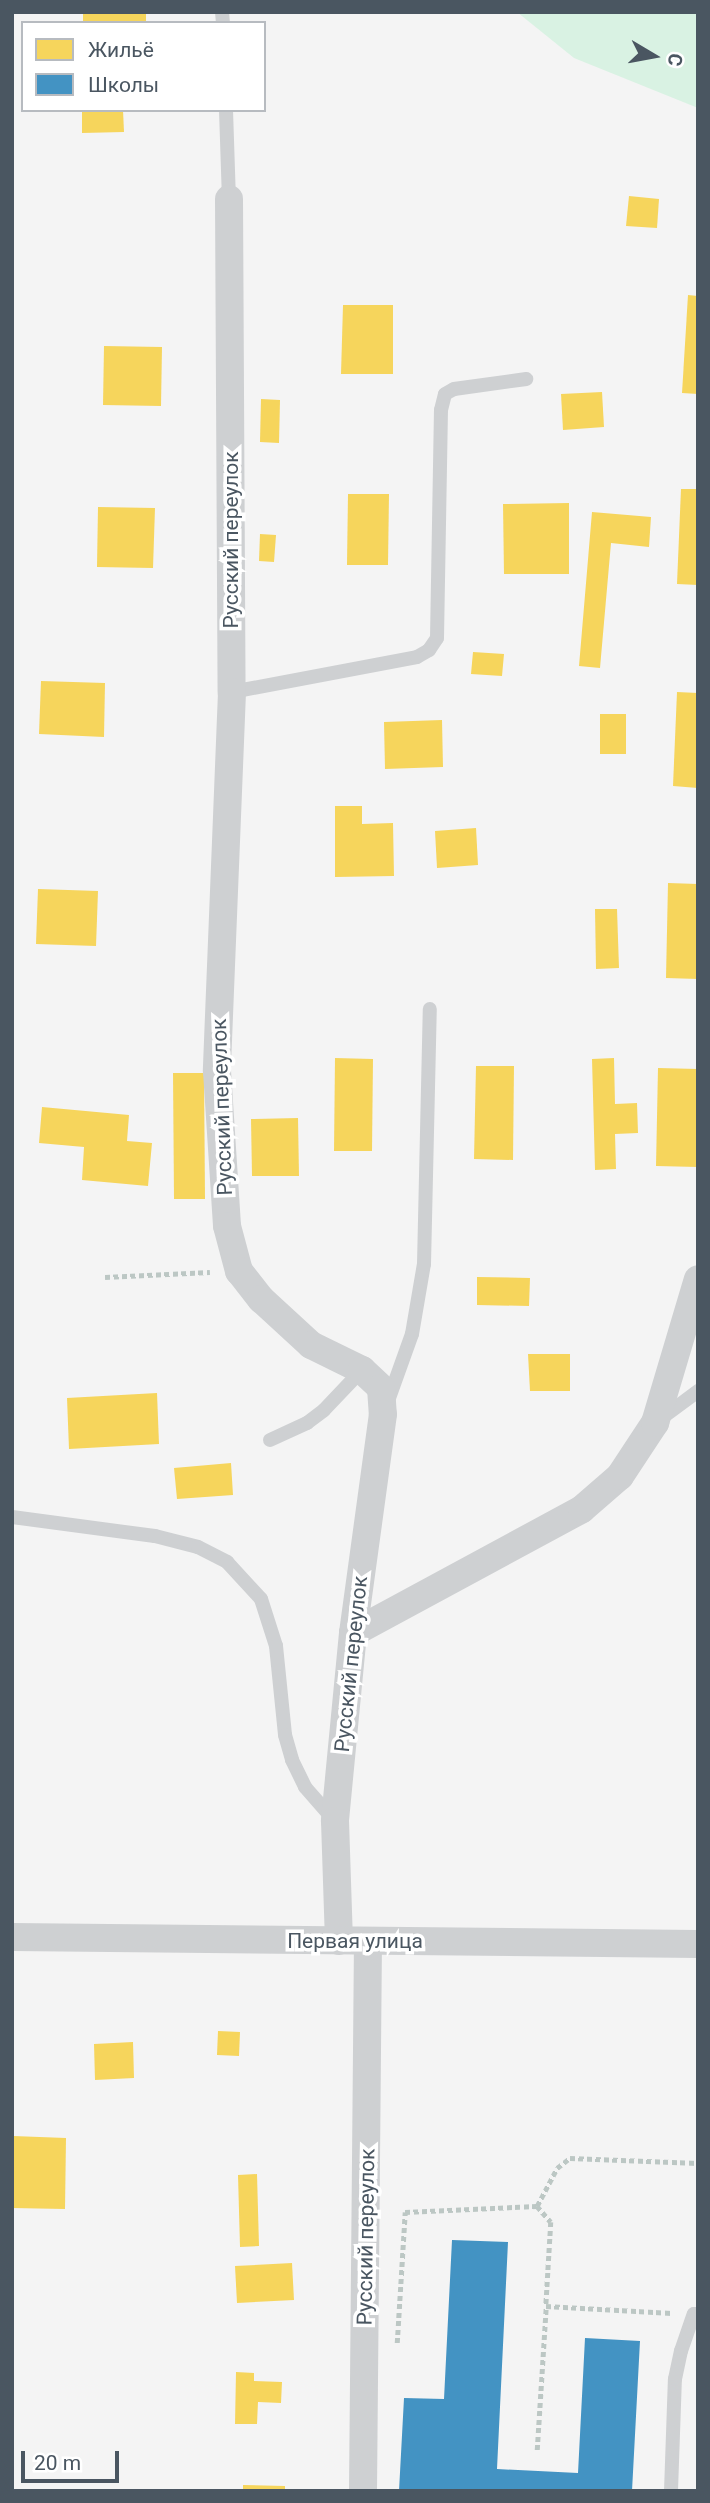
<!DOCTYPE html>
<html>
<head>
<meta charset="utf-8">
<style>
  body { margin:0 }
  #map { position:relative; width:710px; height:2503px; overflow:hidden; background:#f4f4f4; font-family:Roboto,sans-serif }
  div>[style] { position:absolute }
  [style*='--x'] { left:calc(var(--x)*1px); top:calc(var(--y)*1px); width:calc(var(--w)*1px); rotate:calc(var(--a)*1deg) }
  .green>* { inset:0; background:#d9f2e3 }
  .homes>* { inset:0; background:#f6d55c }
  .schools>* { inset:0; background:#4393c3 }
  .path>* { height:4.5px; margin-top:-2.25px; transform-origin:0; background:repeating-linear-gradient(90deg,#bcc7c4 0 5px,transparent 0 8.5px) }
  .service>* { height:14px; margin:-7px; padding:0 7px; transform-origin:7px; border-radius:7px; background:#ced0d2 }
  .minor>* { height:28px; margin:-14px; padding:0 14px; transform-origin:14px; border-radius:14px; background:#ced0d2 }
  span { translate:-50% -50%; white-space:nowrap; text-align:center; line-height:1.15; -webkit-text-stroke:7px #fff; paint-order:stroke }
  .street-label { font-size:21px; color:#4a5661 }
  .frame { position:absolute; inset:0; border:14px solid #4a5661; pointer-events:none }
  .legend { position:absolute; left:21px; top:21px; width:245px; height:91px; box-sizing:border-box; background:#fff; border:2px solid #b7bbc0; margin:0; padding:9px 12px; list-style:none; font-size:21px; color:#4a5661 }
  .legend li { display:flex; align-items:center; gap:14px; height:35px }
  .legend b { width:35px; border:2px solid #b7bbc0 }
  .north { position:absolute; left:619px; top:21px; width:70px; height:70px; -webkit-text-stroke:5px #fff; paint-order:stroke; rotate:100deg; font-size:19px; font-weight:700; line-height:28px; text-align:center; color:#4a5661 }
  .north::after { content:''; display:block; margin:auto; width:24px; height:32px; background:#4a5661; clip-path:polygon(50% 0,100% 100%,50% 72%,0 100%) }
  .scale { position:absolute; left:21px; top:2451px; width:98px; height:32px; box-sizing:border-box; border:4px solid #4a5661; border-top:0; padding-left:9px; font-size:21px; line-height:24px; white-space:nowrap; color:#4a5661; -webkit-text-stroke:5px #fff; paint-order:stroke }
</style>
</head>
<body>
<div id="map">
  <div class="green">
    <i style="clip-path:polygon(517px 12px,698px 12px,698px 108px,574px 58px)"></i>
  </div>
  <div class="homes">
    <i style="clip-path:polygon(83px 12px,146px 14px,146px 23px,83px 23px)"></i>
    <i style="clip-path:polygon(82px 110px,123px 110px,124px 132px,82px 133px)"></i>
    <i style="clip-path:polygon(629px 196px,659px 199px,657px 228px,626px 226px)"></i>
    <i style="clip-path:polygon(688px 295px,698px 296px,698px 394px,682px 393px)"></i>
    <i style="clip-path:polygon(343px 305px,393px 305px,393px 374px,341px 374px)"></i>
    <i style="clip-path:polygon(104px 346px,162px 347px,161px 406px,103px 405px)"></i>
    <i style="clip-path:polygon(602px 392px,604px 427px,563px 430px,561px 394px)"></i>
    <i style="clip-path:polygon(261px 399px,280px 400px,279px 443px,260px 442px)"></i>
    <i style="clip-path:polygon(681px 489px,698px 489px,698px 585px,677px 584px)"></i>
    <i style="clip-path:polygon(348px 494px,389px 494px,388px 565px,347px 565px)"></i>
    <i style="clip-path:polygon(569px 503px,569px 574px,504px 574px,503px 504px)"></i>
    <i style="clip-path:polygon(98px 507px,155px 508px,153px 568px,97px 567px)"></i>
    <i style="clip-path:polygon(592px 512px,651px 517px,649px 547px,611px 543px,600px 668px,579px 666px)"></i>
    <i style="clip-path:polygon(260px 534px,276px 535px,274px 562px,259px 561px)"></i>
    <i style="clip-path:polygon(473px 652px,504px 654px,502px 676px,471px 674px)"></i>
    <i style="clip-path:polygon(41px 681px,105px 683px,104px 737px,39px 734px)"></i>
    <i style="clip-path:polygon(677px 692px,698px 693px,698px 788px,673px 786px)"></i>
    <i style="clip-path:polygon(600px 714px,626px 714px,626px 754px,600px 754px)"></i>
    <i style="clip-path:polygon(442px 720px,443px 767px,385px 769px,384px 722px)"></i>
    <i style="clip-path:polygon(335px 806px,362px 806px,362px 824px,393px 823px,394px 876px,335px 877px)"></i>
    <i style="clip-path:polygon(476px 828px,478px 865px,437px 868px,435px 831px)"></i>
    <i style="clip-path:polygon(668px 883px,698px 884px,698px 979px,666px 978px)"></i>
    <i style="clip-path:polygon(38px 889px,98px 891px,96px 946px,36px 944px)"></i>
    <i style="clip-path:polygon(595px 909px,617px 909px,619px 968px,596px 969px)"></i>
    <i style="clip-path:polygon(335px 1058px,373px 1059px,372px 1151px,334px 1151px)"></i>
    <i style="clip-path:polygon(614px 1058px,615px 1104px,637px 1103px,638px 1133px,615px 1134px,616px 1169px,595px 1170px,592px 1059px)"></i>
    <i style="clip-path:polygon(476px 1066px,514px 1066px,513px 1160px,474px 1159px)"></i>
    <i style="clip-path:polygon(658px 1068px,698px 1069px,698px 1167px,656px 1166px)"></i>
    <i style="clip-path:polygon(173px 1073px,204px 1073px,205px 1199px,174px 1199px)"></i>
    <i style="clip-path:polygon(42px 1107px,129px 1115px,127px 1141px,152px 1143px,148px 1186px,82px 1180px,84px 1147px,39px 1143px)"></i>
    <i style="clip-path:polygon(298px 1118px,299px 1176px,252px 1176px,251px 1119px)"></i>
    <i style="clip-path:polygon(477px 1277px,530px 1278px,529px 1306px,477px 1305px)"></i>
    <i style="clip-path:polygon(528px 1354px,570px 1354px,570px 1391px,530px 1391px)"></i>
    <i style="clip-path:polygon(157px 1393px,159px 1444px,69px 1449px,67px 1398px)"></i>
    <i style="clip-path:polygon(231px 1463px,233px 1495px,177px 1499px,174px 1468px)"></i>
    <i style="clip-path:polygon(218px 2031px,240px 2032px,239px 2056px,217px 2055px)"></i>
    <i style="clip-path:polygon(133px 2042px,134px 2078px,95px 2080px,94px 2044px)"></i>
    <i style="clip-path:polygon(13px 2136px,66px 2138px,65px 2209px,12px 2208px)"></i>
    <i style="clip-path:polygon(257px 2174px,259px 2246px,240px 2247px,238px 2175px)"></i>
    <i style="clip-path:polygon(292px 2263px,294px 2300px,237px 2303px,235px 2266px)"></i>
    <i style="clip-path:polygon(236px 2372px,254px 2373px,254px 2381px,282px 2382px,281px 2403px,258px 2402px,257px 2424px,235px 2424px)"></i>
    <i style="clip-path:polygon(243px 2485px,285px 2486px,285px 2491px,243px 2491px)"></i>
  </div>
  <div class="schools">
    <i style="clip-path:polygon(452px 2240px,508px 2242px,497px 2469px,578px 2473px,585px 2338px,640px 2341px,632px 2491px,399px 2491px,404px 2398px,444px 2399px)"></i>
  </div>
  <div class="path">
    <i style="--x:105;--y:1277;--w:105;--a:-2.7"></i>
    <i style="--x:537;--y:2206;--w:21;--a:49"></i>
    <i style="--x:551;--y:2222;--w:84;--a:93.4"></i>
    <i style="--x:546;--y:2306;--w:126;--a:3.2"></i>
    <i style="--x:397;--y:2343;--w:131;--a:-86.5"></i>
    <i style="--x:405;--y:2212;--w:132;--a:-2.6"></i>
    <i style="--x:537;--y:2206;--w:43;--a:-62.2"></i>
    <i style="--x:557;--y:2168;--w:16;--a:-38"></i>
    <i style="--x:570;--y:2158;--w:128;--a:2.2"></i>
    <i style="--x:537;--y:2450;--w:144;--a:-86.4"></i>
  </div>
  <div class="service">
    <i style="--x:222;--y:12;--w:11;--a:85"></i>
    <i style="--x:226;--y:110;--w:89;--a:88.1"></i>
    <i style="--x:232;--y:692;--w:188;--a:-10.7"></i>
    <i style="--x:417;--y:657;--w:14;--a:-30"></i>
    <i style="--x:429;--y:650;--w:14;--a:-56"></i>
    <i style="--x:437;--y:638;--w:228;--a:-89"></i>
    <i style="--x:441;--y:410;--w:16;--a:-76"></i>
    <i style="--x:445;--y:394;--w:10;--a:-29"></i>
    <i style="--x:454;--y:389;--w:73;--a:-7.9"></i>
    <i style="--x:388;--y:1401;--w:71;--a:-70.3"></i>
    <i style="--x:412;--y:1334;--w:71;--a:-80.3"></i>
    <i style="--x:424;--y:1264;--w:255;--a:-88.7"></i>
    <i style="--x:659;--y:1420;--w:49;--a:-36.6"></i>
    <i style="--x:270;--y:1440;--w:41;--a:-24.7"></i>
    <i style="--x:307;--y:1423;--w:21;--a:-37"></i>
    <i style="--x:324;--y:1410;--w:55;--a:-46.5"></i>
    <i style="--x:12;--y:1517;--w:144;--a:7.6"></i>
    <i style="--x:155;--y:1536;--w:44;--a:14.3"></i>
    <i style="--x:198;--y:1547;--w:33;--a:27"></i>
    <i style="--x:227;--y:1562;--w:50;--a:47.4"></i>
    <i style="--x:261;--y:1599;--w:49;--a:72.3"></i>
    <i style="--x:276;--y:1646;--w:89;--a:84.2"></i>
    <i style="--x:285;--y:1735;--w:26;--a:74"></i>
    <i style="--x:292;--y:1760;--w:30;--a:64"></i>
    <i style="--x:305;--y:1787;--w:44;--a:48.7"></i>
    <i style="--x:671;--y:2491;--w:112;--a:-88"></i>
    <i style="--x:675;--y:2379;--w:29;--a:-78"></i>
    <i style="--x:681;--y:2351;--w:39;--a:-71"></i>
    <i style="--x:694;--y:2314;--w:4;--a:0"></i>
  </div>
  <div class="minor">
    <i style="--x:229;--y:199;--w:493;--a:89.7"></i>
    <i style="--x:232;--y:692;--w:379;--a:92.3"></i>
    <i style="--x:217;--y:1071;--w:155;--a:86.3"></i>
    <i style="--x:227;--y:1226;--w:47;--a:75.1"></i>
    <i style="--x:239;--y:1271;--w:36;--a:52"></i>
    <i style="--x:261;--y:1299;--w:68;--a:42.6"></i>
    <i style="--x:311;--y:1345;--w:57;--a:26.1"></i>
    <i style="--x:362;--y:1370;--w:26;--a:43"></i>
    <i style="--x:381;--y:1388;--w:26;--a:86"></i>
    <i style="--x:383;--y:1414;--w:221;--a:97.8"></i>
    <i style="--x:353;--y:1633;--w:189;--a:95.5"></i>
    <i style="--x:335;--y:1821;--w:120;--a:88.1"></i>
    <i style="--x:353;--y:1633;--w:260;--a:-28.4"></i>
    <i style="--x:582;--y:1509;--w:50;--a:-41"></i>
    <i style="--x:620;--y:1476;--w:64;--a:-56.6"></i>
    <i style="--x:655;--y:1423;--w:150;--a:-73.4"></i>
    <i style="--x:12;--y:1937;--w:686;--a:0.58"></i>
    <i style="--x:363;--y:2491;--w:550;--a:-89.48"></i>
  </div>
  <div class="street-label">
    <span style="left:231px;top:540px;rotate:-90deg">Русский переулок</span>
    <span style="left:222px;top:1107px;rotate:-92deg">Русский переулок</span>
    <span style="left:351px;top:1664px;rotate:-84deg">Русский переулок</span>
    <span style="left:355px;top:1941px">Первая улица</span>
    <span style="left:366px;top:2237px;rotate:-89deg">Русский переулок</span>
  </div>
  <div class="frame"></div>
  <ul class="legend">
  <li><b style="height:19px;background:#f6d55c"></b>Жильё</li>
  <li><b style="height:19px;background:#4393c3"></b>Школы</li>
  </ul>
  <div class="north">С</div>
  <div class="scale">20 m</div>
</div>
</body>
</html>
